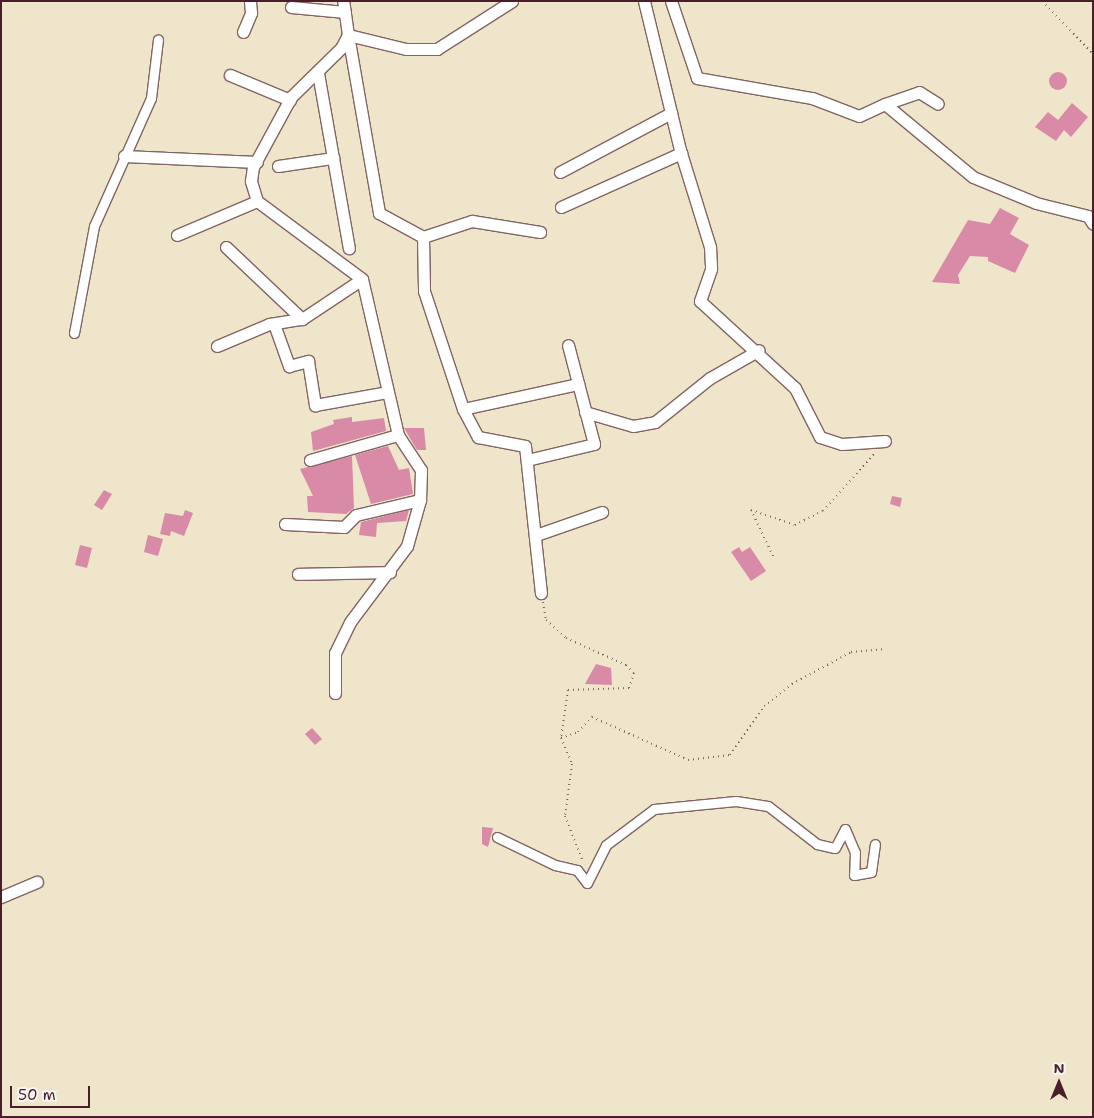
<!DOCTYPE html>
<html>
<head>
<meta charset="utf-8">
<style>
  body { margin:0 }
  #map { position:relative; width:1094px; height:1118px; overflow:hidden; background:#eee5ca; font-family:"Shantell Sans",sans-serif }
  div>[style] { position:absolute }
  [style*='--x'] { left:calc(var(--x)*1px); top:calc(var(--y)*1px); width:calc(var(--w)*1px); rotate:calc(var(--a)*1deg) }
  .building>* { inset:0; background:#d98aa6 }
  .round { border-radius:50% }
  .path>* { height:2px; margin-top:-1px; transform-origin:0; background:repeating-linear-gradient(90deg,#836463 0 1px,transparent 0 5px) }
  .roads { filter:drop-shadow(1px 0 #836463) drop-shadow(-1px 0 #836463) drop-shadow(0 1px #836463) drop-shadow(0 -1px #836463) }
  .pedestrian>* { height:9px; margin:-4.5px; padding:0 4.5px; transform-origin:4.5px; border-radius:4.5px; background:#fff }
  .minor>* { height:11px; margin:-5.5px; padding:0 5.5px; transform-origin:5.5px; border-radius:5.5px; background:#fff }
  span { translate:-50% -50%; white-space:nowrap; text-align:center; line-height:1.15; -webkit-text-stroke:4px #f6f6f2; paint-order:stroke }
  .frame { position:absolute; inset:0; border:2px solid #4a1f2b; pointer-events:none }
  .north { position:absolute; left:1034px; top:1058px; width:50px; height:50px; -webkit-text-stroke:4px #f6f6f2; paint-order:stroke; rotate:0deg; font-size:14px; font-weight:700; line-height:20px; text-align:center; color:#4a1f2b }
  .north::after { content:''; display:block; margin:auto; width:18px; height:22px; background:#4a1f2b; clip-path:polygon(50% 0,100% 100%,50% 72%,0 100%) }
  .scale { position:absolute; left:10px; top:1086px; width:80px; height:22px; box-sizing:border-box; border:2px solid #4a1f2b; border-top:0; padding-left:6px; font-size:15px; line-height:18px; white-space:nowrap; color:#4a1f2b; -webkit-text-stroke:4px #f6f6f2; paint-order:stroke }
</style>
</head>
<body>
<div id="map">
  <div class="building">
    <i class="round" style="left:1049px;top:72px;width:18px;height:18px"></i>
    <i style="clip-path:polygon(1072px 103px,1088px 117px,1071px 137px,1064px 130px,1056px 141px,1035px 127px,1048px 112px,1058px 120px)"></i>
    <i style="clip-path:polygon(1000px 208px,1019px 218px,1010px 234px,1029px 245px,1015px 273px,988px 261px,988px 257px,970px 256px,958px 275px,960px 284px,932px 282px,968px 220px,990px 224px)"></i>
    <i style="clip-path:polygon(352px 417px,352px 422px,384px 418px,386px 431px,313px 451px,311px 432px,334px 424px,333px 420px)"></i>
    <i style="clip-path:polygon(404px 428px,424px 428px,426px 450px,417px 450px)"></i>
    <i style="clip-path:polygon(388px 446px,399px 470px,409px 468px,413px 494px,371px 504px,355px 455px)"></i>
    <i style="clip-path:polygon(352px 456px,354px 508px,346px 514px,308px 512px,307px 496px,313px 496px,300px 469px)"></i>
    <i style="clip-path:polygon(104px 490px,112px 494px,102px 510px,94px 505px)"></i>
    <i style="clip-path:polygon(892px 496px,902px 498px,900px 507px,890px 504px)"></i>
    <i style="clip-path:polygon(185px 510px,193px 513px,184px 536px,171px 531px,170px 536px,160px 534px,165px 513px,183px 516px)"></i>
    <i style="clip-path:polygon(409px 510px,406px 521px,377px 523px,376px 537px,359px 535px,361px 522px)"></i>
    <i style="clip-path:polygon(148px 535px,163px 539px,158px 556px,144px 552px)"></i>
    <i style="clip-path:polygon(80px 545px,92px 548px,87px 568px,75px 565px)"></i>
    <i style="clip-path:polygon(739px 547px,742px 552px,750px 547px,766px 571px,751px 581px,731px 552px)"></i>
    <i style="clip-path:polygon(596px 664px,611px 668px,612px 685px,585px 684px)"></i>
    <i style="clip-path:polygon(312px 728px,322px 739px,315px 745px,305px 734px)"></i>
    <i style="clip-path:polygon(482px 827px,493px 828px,488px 847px,482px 844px)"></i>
  </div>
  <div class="path">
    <i style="--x:1042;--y:1;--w:74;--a:46.1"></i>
    <i style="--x:751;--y:510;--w:46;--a:18.8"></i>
    <i style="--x:795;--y:525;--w:31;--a:-27"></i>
    <i style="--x:823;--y:511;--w:79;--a:-48.1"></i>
    <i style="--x:751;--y:510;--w:53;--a:64.4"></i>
    <i style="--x:543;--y:602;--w:18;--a:81"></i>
    <i style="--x:546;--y:620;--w:27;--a:42"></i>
    <i style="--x:566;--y:638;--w:66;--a:24.2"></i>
    <i style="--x:626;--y:665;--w:11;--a:45"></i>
    <i style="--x:634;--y:673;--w:16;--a:108"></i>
    <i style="--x:629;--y:688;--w:61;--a:178.1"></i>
    <i style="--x:568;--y:690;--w:49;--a:98.3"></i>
    <i style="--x:561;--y:738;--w:18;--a:-19"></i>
    <i style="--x:578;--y:732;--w:21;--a:-47"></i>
    <i style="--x:592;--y:717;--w:105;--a:24.1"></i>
    <i style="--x:688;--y:760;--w:42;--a:-6.8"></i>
    <i style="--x:730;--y:755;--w:60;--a:-55.2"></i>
    <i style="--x:764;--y:706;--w:36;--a:-38"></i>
    <i style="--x:792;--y:684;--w:67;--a:-28.5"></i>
    <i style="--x:851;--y:652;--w:32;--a:-5"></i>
    <i style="--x:561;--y:738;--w:28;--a:67"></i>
    <i style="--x:572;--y:764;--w:52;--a:97.7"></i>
    <i style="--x:565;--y:816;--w:49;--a:68.6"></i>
  </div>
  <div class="roads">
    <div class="pedestrian">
      <i style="--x:74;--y:333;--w:109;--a:-79.4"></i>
      <i style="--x:94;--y:226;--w:140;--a:-66"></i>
      <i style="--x:151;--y:98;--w:59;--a:-83.2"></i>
      <i style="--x:497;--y:837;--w:64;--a:25.8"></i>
      <i style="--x:555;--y:865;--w:23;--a:13"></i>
      <i style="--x:577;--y:870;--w:16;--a:52"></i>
      <i style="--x:587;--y:883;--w:42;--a:-63.4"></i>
      <i style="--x:606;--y:845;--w:60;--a:-36.9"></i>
      <i style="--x:654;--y:809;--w:82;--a:-5.6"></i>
      <i style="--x:736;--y:801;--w:32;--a:9"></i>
      <i style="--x:768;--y:806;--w:62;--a:37.8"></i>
      <i style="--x:817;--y:844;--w:18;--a:13"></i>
      <i style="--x:835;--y:848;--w:21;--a:-62"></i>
      <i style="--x:845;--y:829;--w:25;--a:67"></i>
      <i style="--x:855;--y:852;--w:23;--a:92"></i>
      <i style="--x:854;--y:875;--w:17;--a:-10"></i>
      <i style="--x:871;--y:872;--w:28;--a:-82"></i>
    </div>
    <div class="minor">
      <i style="--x:512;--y:1;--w:89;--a:147.4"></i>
      <i style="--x:437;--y:49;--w:31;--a:180"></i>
      <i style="--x:406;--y:49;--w:60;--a:-166.4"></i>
      <i style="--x:348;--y:35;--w:181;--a:80.1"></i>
      <i style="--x:379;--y:213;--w:50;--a:28.6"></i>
      <i style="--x:423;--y:237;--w:54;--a:88.9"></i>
      <i style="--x:424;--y:291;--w:124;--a:71.7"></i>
      <i style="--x:463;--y:409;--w:32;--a:62"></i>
      <i style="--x:478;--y:437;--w:48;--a:10.8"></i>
      <i style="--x:525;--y:446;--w:148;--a:83.8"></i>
      <i style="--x:644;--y:1;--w:153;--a:76.4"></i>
      <i style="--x:680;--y:150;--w:102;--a:72.8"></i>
      <i style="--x:710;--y:247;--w:22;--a:87"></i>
      <i style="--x:711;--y:269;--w:34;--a:109"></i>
      <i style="--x:700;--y:301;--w:129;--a:42.5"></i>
      <i style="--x:795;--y:388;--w:55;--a:63"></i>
      <i style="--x:820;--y:437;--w:23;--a:18"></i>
      <i style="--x:842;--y:444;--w:43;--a:-4"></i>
      <i style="--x:671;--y:1;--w:81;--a:71.3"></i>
      <i style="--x:697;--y:78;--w:117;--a:9.9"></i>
      <i style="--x:812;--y:98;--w:50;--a:21"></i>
      <i style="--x:859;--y:116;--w:29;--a:-25"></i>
      <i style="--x:885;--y:104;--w:114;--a:39.7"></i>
      <i style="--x:973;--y:177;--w:68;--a:22.4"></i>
      <i style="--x:1036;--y:203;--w:54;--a:14"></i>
      <i style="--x:1088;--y:216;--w:9;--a:58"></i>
      <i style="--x:291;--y:7;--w:54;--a:5.3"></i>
      <i style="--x:243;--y:32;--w:21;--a:-67"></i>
      <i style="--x:251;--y:13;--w:12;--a:-95"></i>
      <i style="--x:318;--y:73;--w:178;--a:80"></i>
      <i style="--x:230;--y:75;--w:65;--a:22.6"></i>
      <i style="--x:885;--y:104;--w:36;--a:-19"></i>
      <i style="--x:919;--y:92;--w:22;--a:32"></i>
      <i style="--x:124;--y:156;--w:133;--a:2.6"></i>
      <i style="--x:278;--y:166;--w:56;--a:-8.3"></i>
      <i style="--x:560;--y:172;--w:126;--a:-28"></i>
      <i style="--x:561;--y:207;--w:132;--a:-24.2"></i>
      <i style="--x:177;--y:235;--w:87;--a:-23"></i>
      <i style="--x:423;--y:237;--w:52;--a:-18.1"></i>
      <i style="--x:472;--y:221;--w:69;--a:9.2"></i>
      <i style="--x:226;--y:247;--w:105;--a:43.5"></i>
      <i style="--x:302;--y:319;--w:72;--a:-33.7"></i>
      <i style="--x:274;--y:324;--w:45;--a:70.3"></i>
      <i style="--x:289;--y:366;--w:20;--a:-15"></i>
      <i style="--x:308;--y:361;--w:45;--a:81"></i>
      <i style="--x:315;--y:405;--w:73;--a:-10.2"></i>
      <i style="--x:217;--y:346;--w:56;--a:-22.9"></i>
      <i style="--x:269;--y:324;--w:33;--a:-9"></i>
      <i style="--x:463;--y:409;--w:118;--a:-12.3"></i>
      <i style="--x:585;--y:412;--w:50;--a:16.3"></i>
      <i style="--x:633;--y:426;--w:22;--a:-10"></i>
      <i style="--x:655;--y:422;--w:70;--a:-38.7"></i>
      <i style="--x:710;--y:378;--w:56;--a:-29.7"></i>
      <i style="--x:310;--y:460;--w:91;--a:-15.9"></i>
      <i style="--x:527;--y:460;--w:69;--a:-13.4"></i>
      <i style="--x:594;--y:444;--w:102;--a:-104.7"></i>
      <i style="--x:285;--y:524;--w:59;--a:2.9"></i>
      <i style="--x:344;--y:527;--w:17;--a:-45"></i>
      <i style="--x:356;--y:515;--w:66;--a:-13.2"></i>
      <i style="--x:536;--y:535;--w:70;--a:-19.2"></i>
      <i style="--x:298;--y:574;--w:92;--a:-1.2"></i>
      <i style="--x:335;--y:693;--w:40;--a:-90"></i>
      <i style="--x:335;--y:653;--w:34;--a:-64"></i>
      <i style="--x:350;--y:622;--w:95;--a:-53.1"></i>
      <i style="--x:407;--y:546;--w:48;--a:-74.2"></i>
      <i style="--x:420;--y:500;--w:30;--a:-88"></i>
      <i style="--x:421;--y:470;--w:42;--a:-123.3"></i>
      <i style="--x:398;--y:435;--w:160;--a:-103"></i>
      <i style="--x:362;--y:279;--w:131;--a:-143.4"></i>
      <i style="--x:257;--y:201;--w:21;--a:-107"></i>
      <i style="--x:251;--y:181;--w:14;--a:-82"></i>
      <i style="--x:253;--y:167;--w:80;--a:-61.5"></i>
      <i style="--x:291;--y:97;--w:70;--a:-44.4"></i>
      <i style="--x:341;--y:48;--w:15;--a:-62"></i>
      <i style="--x:348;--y:35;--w:34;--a:-98"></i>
      <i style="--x:1;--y:897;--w:39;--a:-23"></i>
    </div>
  </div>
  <div class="frame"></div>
  <div class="north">N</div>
  <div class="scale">50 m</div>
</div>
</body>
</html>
